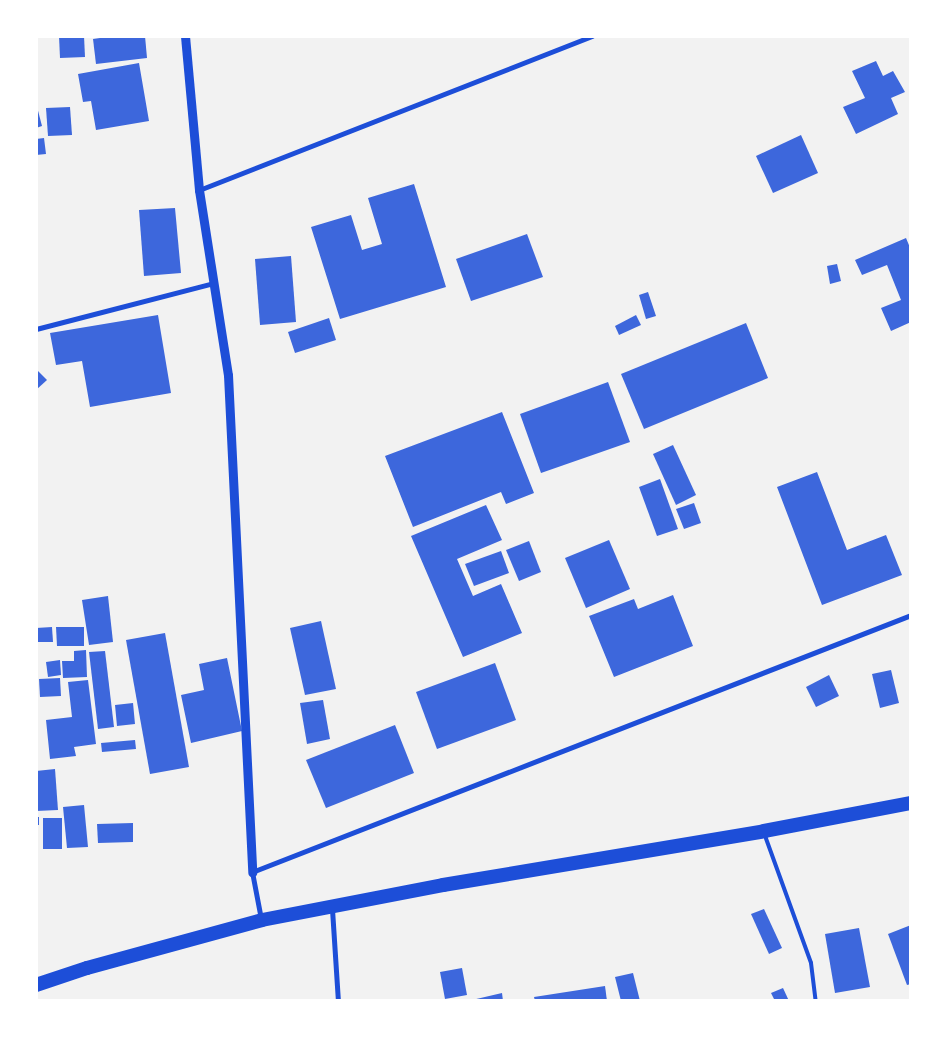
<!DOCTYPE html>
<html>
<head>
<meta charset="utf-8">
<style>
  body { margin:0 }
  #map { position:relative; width:947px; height:1037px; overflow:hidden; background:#f2f2f2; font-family:"Golos Text",sans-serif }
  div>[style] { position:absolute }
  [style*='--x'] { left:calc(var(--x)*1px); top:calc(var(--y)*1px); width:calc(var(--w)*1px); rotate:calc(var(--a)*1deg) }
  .building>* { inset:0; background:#3d67dc }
  .service>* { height:4px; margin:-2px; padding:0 2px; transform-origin:2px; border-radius:2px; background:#1d4ed8 }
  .minor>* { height:5px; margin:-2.5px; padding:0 2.5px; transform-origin:2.5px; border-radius:2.5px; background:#1d4ed8 }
  .tertiary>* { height:9px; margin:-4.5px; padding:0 4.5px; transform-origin:4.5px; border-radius:4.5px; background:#1d4ed8 }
  .trunk>* { height:14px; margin:-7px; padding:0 7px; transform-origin:7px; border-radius:7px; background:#1d4ed8 }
  span { translate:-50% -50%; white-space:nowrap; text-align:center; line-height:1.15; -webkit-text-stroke:4px #fff; paint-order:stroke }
  .frame { position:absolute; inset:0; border:38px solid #fff; pointer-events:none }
</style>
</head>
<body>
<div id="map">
  <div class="building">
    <i style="clip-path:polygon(59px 36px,84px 36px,85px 57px,60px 58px)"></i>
    <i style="clip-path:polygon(114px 36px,145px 36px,147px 58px,96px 64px,93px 39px)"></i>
    <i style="clip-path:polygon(876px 61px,883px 76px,893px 71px,905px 92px,891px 98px,898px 114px,856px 134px,843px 107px,865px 98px,852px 71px)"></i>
    <i style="clip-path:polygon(139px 63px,149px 121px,96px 130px,91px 101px,83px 102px,78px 74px)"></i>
    <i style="clip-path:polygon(36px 103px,42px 126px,36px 128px)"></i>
    <i style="clip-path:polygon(70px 107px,72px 135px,48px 136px,46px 108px)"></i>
    <i style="clip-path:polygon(801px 135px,818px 173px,773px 193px,756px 156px)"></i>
    <i style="clip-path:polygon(44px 138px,46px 154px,36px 155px,36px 139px)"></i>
    <i style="clip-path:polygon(414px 184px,446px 287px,340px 319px,311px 227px,351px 215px,362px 250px,382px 244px,368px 198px)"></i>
    <i style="clip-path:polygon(175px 208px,181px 273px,144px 276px,139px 210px)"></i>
    <i style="clip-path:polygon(527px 234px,543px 277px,471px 301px,456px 259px)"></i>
    <i style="clip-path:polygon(906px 238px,911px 250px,911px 322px,891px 331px,881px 308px,901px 300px,887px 265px,862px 275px,855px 260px)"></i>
    <i style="clip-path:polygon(291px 256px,296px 322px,260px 325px,255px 259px)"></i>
    <i style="clip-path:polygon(837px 264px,841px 281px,830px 284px,827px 266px)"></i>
    <i style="clip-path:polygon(648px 292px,656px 316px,646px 319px,639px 295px)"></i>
    <i style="clip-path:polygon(158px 315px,171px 393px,90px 407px,82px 361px,56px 365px,50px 333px)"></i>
    <i style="clip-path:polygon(636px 315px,641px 325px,619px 335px,615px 326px)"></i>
    <i style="clip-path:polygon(329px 318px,336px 340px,295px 353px,288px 332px)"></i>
    <i style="clip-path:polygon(746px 323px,768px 378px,644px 429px,621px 374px)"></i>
    <i style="clip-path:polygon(36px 369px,47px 380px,36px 390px)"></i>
    <i style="clip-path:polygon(608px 382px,630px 442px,541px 473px,520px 414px)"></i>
    <i style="clip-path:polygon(502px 412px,534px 493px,506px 504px,501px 492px,413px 527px,385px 456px)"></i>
    <i style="clip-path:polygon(673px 445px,696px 495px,676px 505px,653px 454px)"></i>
    <i style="clip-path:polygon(817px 472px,847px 550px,886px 535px,902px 575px,822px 605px,777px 487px)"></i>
    <i style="clip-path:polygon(660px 479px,678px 529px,657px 536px,639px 487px)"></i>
    <i style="clip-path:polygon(694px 503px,701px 523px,684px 529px,676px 509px)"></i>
    <i style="clip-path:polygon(486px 505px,502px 540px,457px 559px,473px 596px,501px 584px,522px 633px,463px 657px,411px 536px)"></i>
    <i style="clip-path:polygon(609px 540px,630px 589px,586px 608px,565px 558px)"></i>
    <i style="clip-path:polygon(529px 541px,541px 572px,519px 581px,506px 550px)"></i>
    <i style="clip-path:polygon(501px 551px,509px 573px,474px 586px,465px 564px)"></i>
    <i style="clip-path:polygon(673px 595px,693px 646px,614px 677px,589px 616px,634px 599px,638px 609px)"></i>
    <i style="clip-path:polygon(108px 596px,113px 642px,89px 645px,82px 600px)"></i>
    <i style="clip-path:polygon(321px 621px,336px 689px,305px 695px,290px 628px)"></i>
    <i style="clip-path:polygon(52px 627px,53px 642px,36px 642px,36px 628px)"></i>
    <i style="clip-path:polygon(56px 627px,84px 627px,84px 646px,57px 646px)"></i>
    <i style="clip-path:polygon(165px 633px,189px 767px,150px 774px,126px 640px)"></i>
    <i style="clip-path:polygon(86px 650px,87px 677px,63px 678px,62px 661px,74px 661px,74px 651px)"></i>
    <i style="clip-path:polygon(105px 651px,114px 727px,98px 729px,89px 652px)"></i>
    <i style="clip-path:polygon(227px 658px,242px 731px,191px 743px,181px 695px,204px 690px,199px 664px)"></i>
    <i style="clip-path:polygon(60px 660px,61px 675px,48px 677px,46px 662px)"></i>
    <i style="clip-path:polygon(495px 663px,516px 720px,437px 749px,416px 692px)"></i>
    <i style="clip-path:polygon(891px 670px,899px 703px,880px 708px,872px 674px)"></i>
    <i style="clip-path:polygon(829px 675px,839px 696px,816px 707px,806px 687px)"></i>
    <i style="clip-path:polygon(60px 678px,61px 696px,40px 697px,39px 679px)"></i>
    <i style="clip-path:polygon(88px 680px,96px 744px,74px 747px,76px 756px,50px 759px,46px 720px,72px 717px,68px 682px)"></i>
    <i style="clip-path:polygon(323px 700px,330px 739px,307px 744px,300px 703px)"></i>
    <i style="clip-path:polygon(133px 703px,135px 724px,117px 726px,115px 705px)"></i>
    <i style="clip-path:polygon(395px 725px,414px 773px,326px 808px,306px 760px)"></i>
    <i style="clip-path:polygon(135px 740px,136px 749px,102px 752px,101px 743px)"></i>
    <i style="clip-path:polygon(55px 769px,58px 810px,36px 811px,36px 771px)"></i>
    <i style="clip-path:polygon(84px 805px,88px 847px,67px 848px,63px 807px)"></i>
    <i style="clip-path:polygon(36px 817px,39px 817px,39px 825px,36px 825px)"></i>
    <i style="clip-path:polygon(43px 818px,62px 818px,62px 849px,43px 849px)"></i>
    <i style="clip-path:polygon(133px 823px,133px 842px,98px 843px,97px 824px)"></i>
    <i style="clip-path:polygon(764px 909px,782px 948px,769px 954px,751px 914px)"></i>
    <i style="clip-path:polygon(911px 925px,911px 984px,907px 985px,888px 934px)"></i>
    <i style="clip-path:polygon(859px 928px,870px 987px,835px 993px,825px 934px)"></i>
    <i style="clip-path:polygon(462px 968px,467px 995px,445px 999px,440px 972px)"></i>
    <i style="clip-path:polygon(633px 973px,640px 1001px,621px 1001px,615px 977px)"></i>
    <i style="clip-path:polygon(605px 986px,607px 1001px,535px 1001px,534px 997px)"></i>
    <i style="clip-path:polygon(783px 988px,789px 1001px,775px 1001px,771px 993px)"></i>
    <i style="clip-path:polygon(502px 993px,503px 1001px,472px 1001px,472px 1000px)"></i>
  </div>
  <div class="service">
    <i style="--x:764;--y:833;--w:138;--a:70.1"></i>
    <i style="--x:811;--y:963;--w:38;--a:83"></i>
  </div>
  <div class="minor">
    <i style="--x:199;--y:190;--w:422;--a:-21.4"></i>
    <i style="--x:36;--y:329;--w:184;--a:-14.5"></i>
    <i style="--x:332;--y:909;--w:92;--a:86.3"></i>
    <i style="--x:261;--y:919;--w:48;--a:-100.8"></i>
    <i style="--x:252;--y:872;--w:707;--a:-21.31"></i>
  </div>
  <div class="tertiary">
    <i style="--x:185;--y:36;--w:155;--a:84.8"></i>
    <i style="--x:199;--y:190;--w:187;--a:81.1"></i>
    <i style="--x:228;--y:375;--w:498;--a:87.2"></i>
  </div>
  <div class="trunk">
    <i style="--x:36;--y:985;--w:54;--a:-18.4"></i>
    <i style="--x:87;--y:968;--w:181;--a:-15.3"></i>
    <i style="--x:262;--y:920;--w:184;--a:-10.9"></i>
    <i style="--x:443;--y:885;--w:326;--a:-9.5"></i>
    <i style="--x:764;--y:831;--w:150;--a:-10.8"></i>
  </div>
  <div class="frame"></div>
</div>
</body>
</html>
